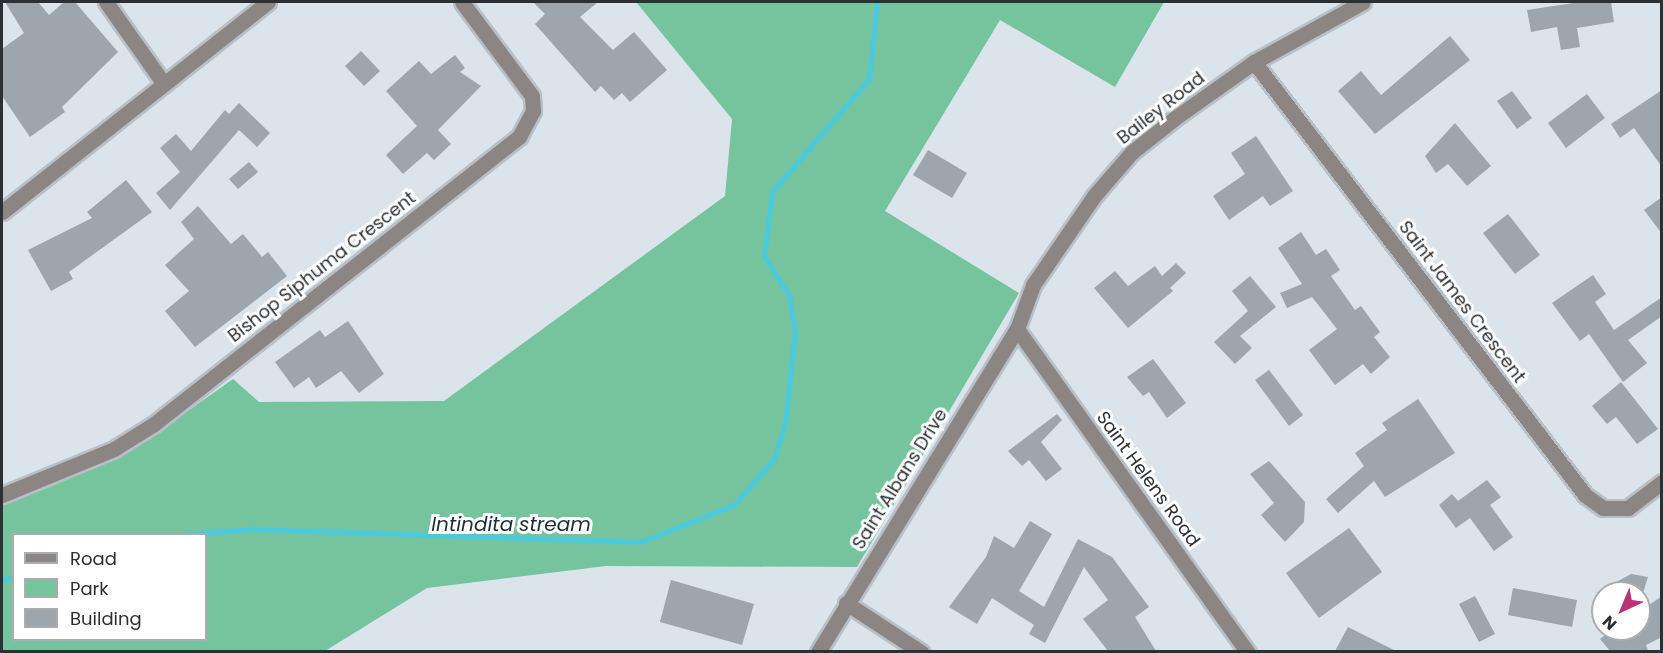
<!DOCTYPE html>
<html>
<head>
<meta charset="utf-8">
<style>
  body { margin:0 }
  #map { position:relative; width:1663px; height:653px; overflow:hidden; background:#dbe3eb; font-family:Poppins,sans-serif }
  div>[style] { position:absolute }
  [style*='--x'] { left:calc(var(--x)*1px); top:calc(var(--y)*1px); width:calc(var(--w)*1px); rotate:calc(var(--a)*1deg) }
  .green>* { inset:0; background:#75c49e }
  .stream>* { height:5px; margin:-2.5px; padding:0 2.5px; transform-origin:2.5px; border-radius:2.5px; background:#4bcade }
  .building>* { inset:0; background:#9da5ad }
  .roads { filter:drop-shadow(2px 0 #b8bfc6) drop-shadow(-2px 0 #b8bfc6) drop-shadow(0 2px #b8bfc6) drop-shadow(0 -2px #b8bfc6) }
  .minor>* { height:15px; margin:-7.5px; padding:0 7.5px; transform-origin:7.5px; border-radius:7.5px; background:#8b8684 }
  span { translate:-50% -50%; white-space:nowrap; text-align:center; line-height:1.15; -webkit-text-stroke:6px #fff; paint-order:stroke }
  .street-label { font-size:18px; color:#2d3033 }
  .water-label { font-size:20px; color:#1b3135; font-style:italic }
  .frame { position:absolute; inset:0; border:3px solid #2d3033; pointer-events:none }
  .legend { position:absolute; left:12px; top:533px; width:195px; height:108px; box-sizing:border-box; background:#fff; border:2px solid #abacad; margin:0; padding:8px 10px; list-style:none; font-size:18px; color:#2d3033 }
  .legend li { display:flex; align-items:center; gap:12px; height:30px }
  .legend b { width:30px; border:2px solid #abacad }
  .north { position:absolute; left:1591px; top:581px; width:60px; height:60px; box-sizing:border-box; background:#fff; border:2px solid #abacad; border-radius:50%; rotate:224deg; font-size:16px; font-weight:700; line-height:24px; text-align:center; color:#2d3033 }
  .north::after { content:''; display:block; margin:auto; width:21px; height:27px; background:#ba3374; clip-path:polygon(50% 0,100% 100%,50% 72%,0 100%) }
</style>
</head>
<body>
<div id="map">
  <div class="green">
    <i style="clip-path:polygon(evenodd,636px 2px,1164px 2px,1115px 87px,1000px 20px,885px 211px,1019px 293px,857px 567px,606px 566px,427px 588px,325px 651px,2px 651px,2px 505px,134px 449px,233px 379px,259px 402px,444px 401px,725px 196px,732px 119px,636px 2px,14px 534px,206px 534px,206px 640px,14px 640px,14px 534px)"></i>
  </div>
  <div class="stream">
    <i style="--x:183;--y:534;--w:71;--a:-4"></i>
    <i style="--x:254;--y:529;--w:386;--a:1.9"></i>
    <i style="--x:640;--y:542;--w:101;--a:-21.5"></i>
    <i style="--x:734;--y:505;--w:61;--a:-49"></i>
    <i style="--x:774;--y:459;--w:38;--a:-73"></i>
    <i style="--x:785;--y:423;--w:92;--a:-83.7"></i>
    <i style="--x:795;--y:332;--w:37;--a:-99"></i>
    <i style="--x:789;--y:295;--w:46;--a:-122.7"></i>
    <i style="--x:764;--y:256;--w:64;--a:-82.9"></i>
    <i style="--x:772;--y:192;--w:149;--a:-49.4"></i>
    <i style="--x:869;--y:79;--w:77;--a:-84.1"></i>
    <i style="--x:2;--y:580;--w:12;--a:-14"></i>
  </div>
  <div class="building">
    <i style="clip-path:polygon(5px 2px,38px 2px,49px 15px,64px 2px,75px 2px,118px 52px,62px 107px,65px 112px,30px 137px,2px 96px,2px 49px,24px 33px)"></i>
    <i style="clip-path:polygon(533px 2px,598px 2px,580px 17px,613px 50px,634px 32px,667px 70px,630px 102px,622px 93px,614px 100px,601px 86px,595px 92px,535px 24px,545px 14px)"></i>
    <i style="clip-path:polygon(1580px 2px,1611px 2px,1614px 22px,1577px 28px,1580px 47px,1561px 50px,1557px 27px,1531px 32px,1527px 10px)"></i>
    <i style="clip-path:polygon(1450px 36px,1470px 60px,1375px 134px,1338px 91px,1361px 71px,1381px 95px)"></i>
    <i style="clip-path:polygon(361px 51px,380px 71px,364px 86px,345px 66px)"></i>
    <i style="clip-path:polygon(455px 55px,465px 68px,460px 72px,481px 86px,438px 130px,451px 144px,434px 160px,427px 153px,403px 174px,386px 155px,417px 126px,386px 91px,419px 61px,431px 74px)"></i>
    <i style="clip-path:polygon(1662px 90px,1662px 167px,1634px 128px,1620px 138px,1611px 124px)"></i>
    <i style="clip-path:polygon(1512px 91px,1532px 118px,1517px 129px,1497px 101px)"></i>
    <i style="clip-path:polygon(1587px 94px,1605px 118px,1566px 148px,1548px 123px)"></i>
    <i style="clip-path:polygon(239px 103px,270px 133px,257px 147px,239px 130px,170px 210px,156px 193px,180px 172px,160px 148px,176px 134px,191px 151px,225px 110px,229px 114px)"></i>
    <i style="clip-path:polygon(1455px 123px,1491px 166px,1467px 186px,1448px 164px,1436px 173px,1425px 156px)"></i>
    <i style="clip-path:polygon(1256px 136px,1293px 191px,1270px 206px,1263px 196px,1229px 220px,1213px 196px,1245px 174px,1231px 153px)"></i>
    <i style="clip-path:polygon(928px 150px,967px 173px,952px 198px,913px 175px)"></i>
    <i style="clip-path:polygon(249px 162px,258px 172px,238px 189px,229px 179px)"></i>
    <i style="clip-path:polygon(126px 180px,152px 212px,69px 272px,73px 279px,51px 291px,28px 250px,92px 218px,87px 212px)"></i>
    <i style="clip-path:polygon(1662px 197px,1662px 234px,1644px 210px)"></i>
    <i style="clip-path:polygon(198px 206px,231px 244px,243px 234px,262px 257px,268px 252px,287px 276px,195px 347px,165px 311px,189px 291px,165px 265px,194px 239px,181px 222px)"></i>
    <i style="clip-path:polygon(1508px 214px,1540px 255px,1515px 274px,1483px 233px)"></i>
    <i style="clip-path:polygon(1301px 232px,1316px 255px,1326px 249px,1340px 270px,1331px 276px,1355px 310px,1361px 306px,1380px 332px,1374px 337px,1390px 357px,1371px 374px,1363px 364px,1335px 385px,1309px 350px,1337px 329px,1312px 297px,1287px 308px,1280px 293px,1302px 284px,1278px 248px)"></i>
    <i style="clip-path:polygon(1176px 263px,1186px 273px,1170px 288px,1173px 291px,1128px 328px,1094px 288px,1115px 271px,1128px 286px,1155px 266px,1162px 276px)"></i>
    <i style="clip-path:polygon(1593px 275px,1606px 294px,1595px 302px,1614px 330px,1662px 297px,1662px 316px,1628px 340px,1647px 363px,1623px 382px,1589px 334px,1580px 341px,1552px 303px)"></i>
    <i style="clip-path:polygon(1250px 276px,1276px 307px,1240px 336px,1252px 348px,1235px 364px,1214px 342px,1248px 311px,1232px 291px)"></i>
    <i style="clip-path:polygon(348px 321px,384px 374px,359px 393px,341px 371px,316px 388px,309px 377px,294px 388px,275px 362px,320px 330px,325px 337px)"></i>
    <i style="clip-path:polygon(1153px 359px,1186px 403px,1167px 418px,1149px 392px,1143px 396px,1127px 377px)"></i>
    <i style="clip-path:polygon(1269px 370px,1303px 415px,1289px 426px,1255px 380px)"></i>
    <i style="clip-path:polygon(1621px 382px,1658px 429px,1637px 444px,1616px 417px,1607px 424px,1592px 406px)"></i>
    <i style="clip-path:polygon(1418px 399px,1455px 453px,1385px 497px,1374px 481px,1338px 513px,1326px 499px,1364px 466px,1355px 453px,1387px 430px,1382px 423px)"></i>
    <i style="clip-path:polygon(1057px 414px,1062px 420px,1041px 442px,1062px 469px,1046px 481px,1029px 460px,1022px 466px,1008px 451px)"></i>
    <i style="clip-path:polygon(1269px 461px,1305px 502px,1304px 522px,1285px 542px,1261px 515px,1274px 503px,1250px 474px)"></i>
    <i style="clip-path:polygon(1487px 480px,1501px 497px,1490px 505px,1513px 537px,1494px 551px,1470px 518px,1456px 528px,1439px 505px,1452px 494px,1458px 501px)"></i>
    <i style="clip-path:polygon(1030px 521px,1052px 534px,1019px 591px,1044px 607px,1078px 539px,1112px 557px,1149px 607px,1135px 617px,1156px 651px,1108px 651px,1083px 619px,1108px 600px,1084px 567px,1045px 643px,1029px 634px,1034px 625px,992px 598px,977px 624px,949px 607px,986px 557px,994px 536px,1014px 548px)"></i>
    <i style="clip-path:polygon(1349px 528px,1382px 572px,1319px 618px,1286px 573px)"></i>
    <i style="clip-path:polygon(1631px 574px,1648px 577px,1643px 593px,1596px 593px)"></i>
    <i style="clip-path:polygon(671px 580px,754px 604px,742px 645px,660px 622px)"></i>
    <i style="clip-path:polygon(1513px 588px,1577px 600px,1572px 627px,1508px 615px)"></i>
    <i style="clip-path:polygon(1475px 596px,1495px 634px,1479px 642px,1459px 604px)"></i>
    <i style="clip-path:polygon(1662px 596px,1662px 637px,1646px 645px,1648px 651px,1610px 651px,1600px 639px,1613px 629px,1639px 629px,1639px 612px)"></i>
    <i style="clip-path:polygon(1348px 627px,1396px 651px,1335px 651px)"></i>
  </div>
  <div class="roads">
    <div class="minor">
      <i style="--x:106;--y:2;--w:100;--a:54.7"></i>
      <i style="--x:1254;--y:62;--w:545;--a:52.6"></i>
      <i style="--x:1585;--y:495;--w:22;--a:36"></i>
      <i style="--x:1603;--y:508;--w:25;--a:0"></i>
      <i style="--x:1628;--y:508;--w:43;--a:-37.4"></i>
      <i style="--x:2;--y:212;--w:339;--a:-38.3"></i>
      <i style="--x:1017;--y:329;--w:397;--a:54.5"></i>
      <i style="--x:2;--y:495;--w:121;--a:-22.3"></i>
      <i style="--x:114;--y:449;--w:47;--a:-32"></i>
      <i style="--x:154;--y:424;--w:464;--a:-38.2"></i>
      <i style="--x:519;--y:137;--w:30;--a:-62"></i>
      <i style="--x:533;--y:111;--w:15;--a:-94"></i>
      <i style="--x:532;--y:96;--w:117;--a:-126.7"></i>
      <i style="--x:846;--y:603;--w:90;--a:33.2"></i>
      <i style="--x:818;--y:652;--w:379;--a:-58.4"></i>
      <i style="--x:1017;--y:329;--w:47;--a:-70"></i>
      <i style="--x:1033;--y:285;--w:108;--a:-55.6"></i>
      <i style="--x:1094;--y:196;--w:58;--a:-49.2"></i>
      <i style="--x:1132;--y:152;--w:55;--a:-38.3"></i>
      <i style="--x:1175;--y:118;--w:97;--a:-35.3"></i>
      <i style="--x:1254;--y:62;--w:124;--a:-28.8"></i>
    </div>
  </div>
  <div class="street-label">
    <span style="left:1161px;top:108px;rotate:-38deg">Bailey Road</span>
    <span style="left:322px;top:267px;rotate:-38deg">Bishop Siphuma Crescent</span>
    <span style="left:1462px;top:302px;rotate:53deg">Saint James Crescent</span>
    <span style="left:900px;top:479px;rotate:-58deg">Saint Albans Drive</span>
    <span style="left:1148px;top:479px;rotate:54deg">Saint Helens Road</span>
  </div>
  <div class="water-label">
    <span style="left:511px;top:524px">Intindita stream</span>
  </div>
  <div class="frame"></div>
  <ul class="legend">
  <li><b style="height:8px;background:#8b8684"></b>Road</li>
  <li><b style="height:16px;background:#75c49e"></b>Park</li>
  <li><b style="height:16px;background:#9da5ad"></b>Building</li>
  </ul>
  <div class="north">N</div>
</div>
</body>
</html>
